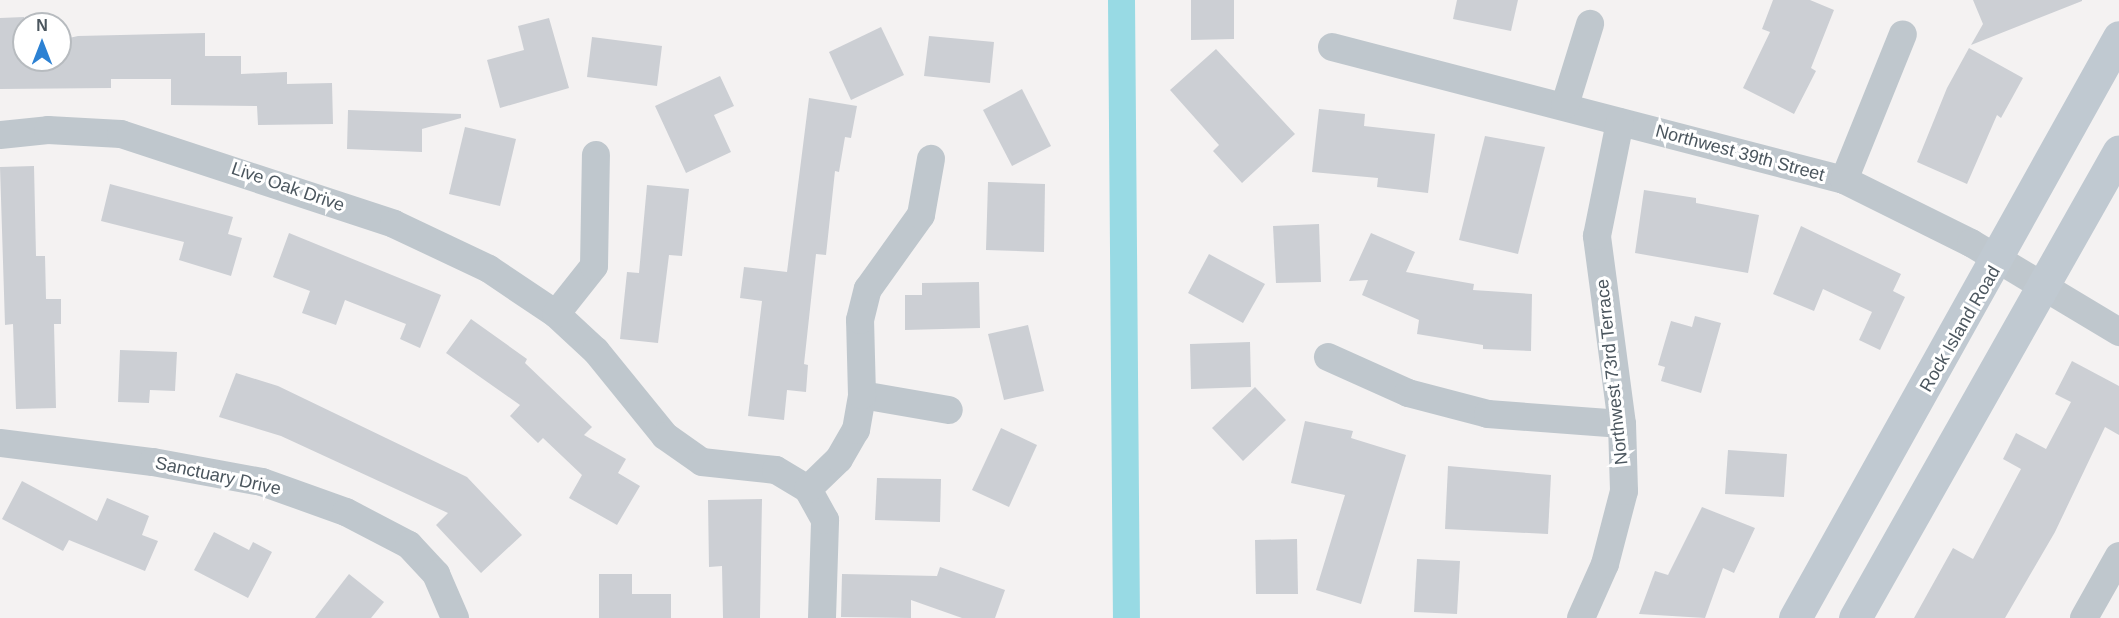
<!DOCTYPE html>
<html>
<head>
<meta charset="utf-8">
<style>
  body { margin:0 }
  #map { position:relative; width:2119px; height:618px; overflow:hidden; background:#f4f2f2; font-family:Arial,sans-serif }
  div>[style] { position:absolute }
  [style*='--x'] { left:calc(var(--x)*1px); top:calc(var(--y)*1px); width:calc(var(--w)*1px); rotate:calc(var(--a)*1deg) }
  .canal>* { height:27px; margin:-13.5px; padding:0 13.5px; transform-origin:13.5px; border-radius:13.5px; background:#98dae4 }
  .building>* { inset:0; background:#cccfd4 }
  .street>* { height:28px; margin:-14px; padding:0 14px; transform-origin:14px; border-radius:14px; background:#bfc7cd }
  .secondary>* { height:33px; margin:-16.5px; padding:0 16.5px; transform-origin:16.5px; border-radius:16.5px; background:#c0c9d1 }
  span { translate:-50% -50%; white-space:nowrap; text-align:center; line-height:1.15; -webkit-text-stroke:6px #fff; paint-order:stroke }
  .street-label { font-size:18px; color:#4b565e }
  .north { position:absolute; left:12px; top:12px; width:60px; height:60px; box-sizing:border-box; background:#fff; border:2px solid #b7bbbf; border-radius:50%; rotate:0deg; font-size:16px; font-weight:700; line-height:24px; text-align:center; color:#4b565e }
  .north::after { content:''; display:block; margin:auto; width:21px; height:27px; background:#2c81d3; clip-path:polygon(50% 0,100% 100%,50% 72%,0 100%) }
</style>
</head>
<body>
<div id="map">
  <div class="canal">
    <i style="--x:1121;--y:0;--w:618;--a:89.54"></i>
  </div>
  <div class="building">
    <i style="clip-path:polygon(1191px 0,1234px 0,1234px 39px,1191px 40px)"></i>
    <i style="clip-path:polygon(1457px 0,1518px 0,1511px 31px,1453px 19px)"></i>
    <i style="clip-path:polygon(1773px 0,1810px 0,1834px 10px,1811px 68px,1816px 71px,1794px 114px,1743px 88px,1770px 32px,1762px 29px)"></i>
    <i style="clip-path:polygon(1973px 0,2082px 0,2082px 1px,1971px 45px,1983px 24px)"></i>
    <i style="clip-path:polygon(24px 17px,24px 60px,60px 60px,60px 40px,78px 36px,205px 33px,205px 56px,241px 56px,241px 74px,287px 72px,287px 84px,332px 83px,333px 124px,258px 125px,257px 106px,171px 105px,171px 79px,111px 79px,111px 88px,0 89px,0 18px)"></i>
    <i style="clip-path:polygon(549px 18px,569px 88px,500px 108px,487px 60px,524px 50px,518px 26px)"></i>
    <i style="clip-path:polygon(881px 27px,904px 75px,851px 100px,829px 52px)"></i>
    <i style="clip-path:polygon(929px 36px,994px 42px,990px 83px,924px 76px)"></i>
    <i style="clip-path:polygon(592px 37px,662px 46px,657px 86px,587px 77px)"></i>
    <i style="clip-path:polygon(1969px 48px,2023px 78px,2001px 118px,1997px 115px,1967px 184px,1917px 162px,1947px 88px)"></i>
    <i style="clip-path:polygon(1216px 49px,1295px 134px,1242px 183px,1213px 151px,1219px 145px,1170px 90px)"></i>
    <i style="clip-path:polygon(720px 76px,734px 106px,714px 115px,731px 152px,686px 173px,655px 106px)"></i>
    <i style="clip-path:polygon(1022px 89px,1051px 146px,1012px 166px,983px 110px)"></i>
    <i style="clip-path:polygon(809px 98px,857px 106px,851px 138px,845px 137px,839px 172px,835px 171px,826px 255px,816px 254px,804px 364px,808px 365px,806px 392px,787px 390px,784px 420px,748px 416px,762px 301px,740px 298px,744px 267px,787px 272px)"></i>
    <i style="clip-path:polygon(1319px 109px,1365px 114px,1364px 126px,1435px 134px,1428px 193px,1377px 187px,1378px 178px,1312px 172px)"></i>
    <i style="clip-path:polygon(348px 110px,461px 114px,461px 118px,422px 129px,422px 152px,347px 149px)"></i>
    <i style="clip-path:polygon(465px 127px,516px 139px,500px 206px,449px 194px)"></i>
    <i style="clip-path:polygon(1485px 136px,1545px 147px,1518px 254px,1459px 240px)"></i>
    <i style="clip-path:polygon(34px 166px,36px 256px,45px 256px,46px 299px,61px 299px,61px 324px,54px 324px,56px 408px,16px 409px,13px 324px,5px 325px,0 167px)"></i>
    <i style="clip-path:polygon(988px 182px,1045px 184px,1044px 252px,986px 250px)"></i>
    <i style="clip-path:polygon(110px 184px,233px 217px,228px 234px,242px 238px,231px 276px,179px 260px,184px 242px,101px 221px)"></i>
    <i style="clip-path:polygon(647px 185px,689px 189px,682px 256px,669px 255px,658px 343px,620px 339px,627px 272px,639px 273px)"></i>
    <i style="clip-path:polygon(1644px 190px,1696px 198px,1696px 203px,1759px 215px,1748px 273px,1635px 253px)"></i>
    <i style="clip-path:polygon(1319px 224px,1321px 282px,1276px 283px,1273px 226px)"></i>
    <i style="clip-path:polygon(1801px 226px,1901px 274px,1893px 291px,1905px 297px,1880px 350px,1859px 340px,1872px 312px,1823px 289px,1814px 311px,1773px 294px)"></i>
    <i style="clip-path:polygon(289px 233px,441px 295px,420px 348px,400px 339px,406px 324px,345px 300px,336px 325px,302px 313px,310px 291px,273px 277px)"></i>
    <i style="clip-path:polygon(1371px 233px,1415px 252px,1406px 272px,1474px 284px,1473px 290px,1532px 294px,1531px 351px,1483px 349px,1483px 345px,1417px 334px,1419px 320px,1362px 295px,1368px 280px,1349px 281px)"></i>
    <i style="clip-path:polygon(1209px 254px,1265px 284px,1243px 323px,1188px 293px)"></i>
    <i style="clip-path:polygon(979px 282px,980px 328px,905px 330px,905px 295px,922px 295px,922px 283px)"></i>
    <i style="clip-path:polygon(1695px 316px,1721px 323px,1701px 393px,1661px 381px,1665px 367px,1658px 365px,1671px 321px,1692px 327px)"></i>
    <i style="clip-path:polygon(471px 319px,527px 359px,525px 363px,592px 427px,584px 435px,626px 459px,618px 473px,640px 486px,617px 525px,569px 498px,582px 475px,543px 438px,538px 443px,510px 416px,520px 405px,446px 353px)"></i>
    <i style="clip-path:polygon(1028px 325px,1044px 391px,1004px 400px,988px 334px)"></i>
    <i style="clip-path:polygon(1250px 342px,1251px 387px,1191px 389px,1190px 344px)"></i>
    <i style="clip-path:polygon(120px 350px,177px 352px,175px 391px,150px 390px,149px 403px,118px 402px)"></i>
    <i style="clip-path:polygon(2072px 361px,2119px 386px,2119px 435px,2105px 427px,2055px 532px,2005px 618px,1914px 618px,1953px 548px,1973px 559px,2021px 469px,2003px 459px,2016px 433px,2046px 449px,2071px 402px,2055px 394px)"></i>
    <i style="clip-path:polygon(236px 373px,278px 386px,467px 477px,522px 535px,481px 573px,436px 525px,448px 513px,281px 436px,219px 417px)"></i>
    <i style="clip-path:polygon(1255px 387px,1286px 420px,1243px 461px,1212px 428px)"></i>
    <i style="clip-path:polygon(1305px 421px,1353px 431px,1351px 438px,1406px 455px,1361px 604px,1316px 590px,1345px 495px,1291px 483px)"></i>
    <i style="clip-path:polygon(1001px 428px,1037px 445px,1009px 507px,972px 490px)"></i>
    <i style="clip-path:polygon(1728px 450px,1787px 454px,1784px 497px,1725px 494px)"></i>
    <i style="clip-path:polygon(1448px 466px,1551px 475px,1548px 534px,1445px 529px)"></i>
    <i style="clip-path:polygon(877px 478px,941px 479px,940px 522px,875px 520px)"></i>
    <i style="clip-path:polygon(22px 481px,97px 521px,107px 498px,149px 516px,142px 535px,158px 541px,145px 571px,69px 540px,63px 551px,2px 519px)"></i>
    <i style="clip-path:polygon(762px 499px,760px 618px,723px 618px,722px 566px,709px 567px,708px 500px)"></i>
    <i style="clip-path:polygon(1702px 507px,1755px 528px,1734px 573px,1723px 568px,1705px 618px,1639px 614px,1655px 571px,1668px 575px)"></i>
    <i style="clip-path:polygon(214px 532px,249px 550px,253px 542px,272px 552px,248px 598px,194px 570px)"></i>
    <i style="clip-path:polygon(1297px 539px,1298px 594px,1256px 594px,1255px 540px)"></i>
    <i style="clip-path:polygon(1417px 559px,1460px 561px,1457px 614px,1414px 612px)"></i>
    <i style="clip-path:polygon(940px 567px,1005px 590px,995px 618px,962px 618px,911px 600px,911px 618px,841px 617px,842px 574px,937px 576px)"></i>
    <i style="clip-path:polygon(349px 574px,384px 602px,371px 618px,315px 618px)"></i>
    <i style="clip-path:polygon(599px 574px,632px 574px,632px 594px,671px 594px,671px 618px,599px 618px)"></i>
  </div>
  <div class="street">
    <i style="--x:1332;--y:47;--w:529;--a:14.56"></i>
    <i style="--x:1844;--y:180;--w:142;--a:26.4"></i>
    <i style="--x:1971;--y:243;--w:173;--a:31"></i>
    <i style="--x:1565;--y:105;--w:85;--a:-72.8"></i>
    <i style="--x:0;--y:135;--w:48;--a:-5.9"></i>
    <i style="--x:48;--y:130;--w:73;--a:3.1"></i>
    <i style="--x:121;--y:134;--w:287;--a:18.2"></i>
    <i style="--x:394;--y:224;--w:105;--a:25.3"></i>
    <i style="--x:489;--y:269;--w:81;--a:33.9"></i>
    <i style="--x:556;--y:314;--w:54;--a:42.8"></i>
    <i style="--x:596;--y:351;--w:109;--a:50.9"></i>
    <i style="--x:665;--y:436;--w:45;--a:35.1"></i>
    <i style="--x:702;--y:462;--w:74;--a:6.2"></i>
    <i style="--x:776;--y:470;--w:37;--a:31"></i>
    <i style="--x:1844;--y:180;--w:157;--a:-68"></i>
    <i style="--x:556;--y:314;--w:61;--a:-51.6"></i>
    <i style="--x:594;--y:266;--w:111;--a:-89"></i>
    <i style="--x:1328;--y:357;--w:88;--a:24.2"></i>
    <i style="--x:1408;--y:393;--w:83;--a:14.7"></i>
    <i style="--x:1488;--y:414;--w:134;--a:4.3"></i>
    <i style="--x:862;--y:395;--w:88;--a:9.8"></i>
    <i style="--x:0;--y:443;--w:154;--a:7.1"></i>
    <i style="--x:153;--y:462;--w:111;--a:10.4"></i>
    <i style="--x:262;--y:482;--w:89;--a:19.7"></i>
    <i style="--x:346;--y:512;--w:71;--a:27.6"></i>
    <i style="--x:409;--y:545;--w:40;--a:47"></i>
    <i style="--x:436;--y:574;--w:48;--a:66.6"></i>
    <i style="--x:822;--y:618;--w:98;--a:-88.2"></i>
    <i style="--x:825;--y:520;--w:35;--a:-119"></i>
    <i style="--x:808;--y:489;--w:43;--a:-44.1"></i>
    <i style="--x:839;--y:459;--w:34;--a:-60"></i>
    <i style="--x:856;--y:430;--w:36;--a:-80"></i>
    <i style="--x:862;--y:395;--w:75;--a:-91.5"></i>
    <i style="--x:860;--y:320;--w:32;--a:-76"></i>
    <i style="--x:868;--y:289;--w:91;--a:-54.4"></i>
    <i style="--x:921;--y:215;--w:57;--a:-79.9"></i>
    <i style="--x:1581;--y:618;--w:59;--a:-66"></i>
    <i style="--x:1605;--y:564;--w:75;--a:-75.4"></i>
    <i style="--x:1624;--y:491;--w:67;--a:-91.7"></i>
    <i style="--x:1622;--y:424;--w:190;--a:-97.6"></i>
    <i style="--x:1597;--y:236;--w:116;--a:-78.6"></i>
    <i style="--x:2084;--y:618;--w:71;--a:-60.6"></i>
  </div>
  <div class="secondary">
    <i style="--x:1795;--y:618;--w:665;--a:-60.85"></i>
    <i style="--x:1855;--y:618;--w:536;--a:-60.52"></i>
  </div>
  <div class="street-label">
    <span style="left:1740px;top:153px;rotate:15deg">Northwest 39th Street</span>
    <span style="left:288px;top:187px;rotate:19deg">Live Oak Drive</span>
    <span style="left:1960px;top:329px;rotate:-60deg">Rock Island Road</span>
    <span style="left:1612px;top:372px;rotate:-96deg">Northwest 73rd Terrace</span>
    <span style="left:218px;top:476px;rotate:12deg">Sanctuary Drive</span>
  </div>
  <div class="north">N</div>
</div>
</body>
</html>
